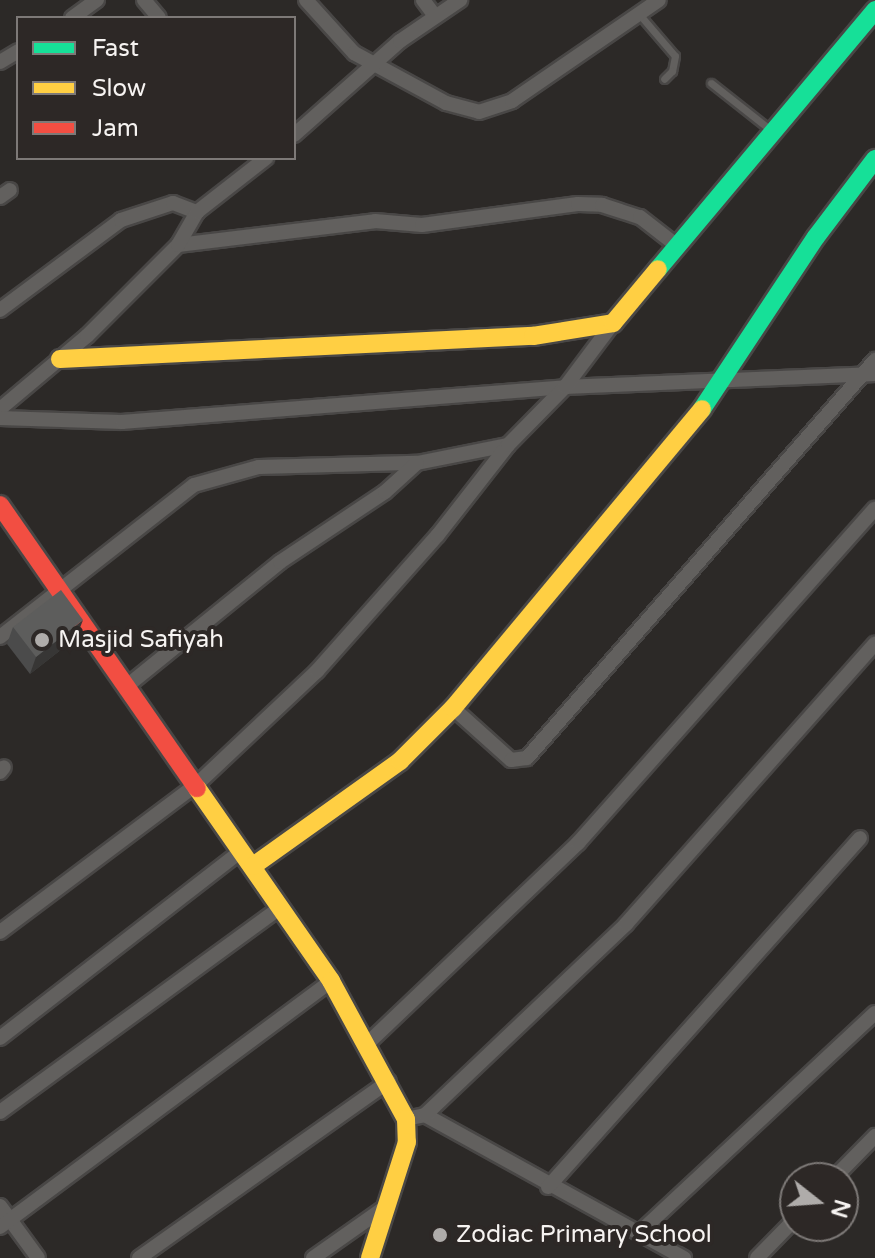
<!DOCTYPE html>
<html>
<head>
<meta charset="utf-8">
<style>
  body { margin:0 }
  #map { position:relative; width:875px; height:1258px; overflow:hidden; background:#2c2927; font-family:"Varela Round",sans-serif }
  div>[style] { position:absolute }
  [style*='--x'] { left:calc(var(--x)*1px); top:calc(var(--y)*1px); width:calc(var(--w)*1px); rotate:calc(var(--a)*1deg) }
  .roads { filter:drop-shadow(2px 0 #494746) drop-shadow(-2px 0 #494746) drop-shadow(0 2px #494746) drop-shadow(0 -2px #494746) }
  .lane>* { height:7px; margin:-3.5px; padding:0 3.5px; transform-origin:3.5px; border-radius:3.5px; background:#62605e }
  .street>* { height:14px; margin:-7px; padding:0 7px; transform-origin:7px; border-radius:7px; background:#62605e }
  .fast>* { height:18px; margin:-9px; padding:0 9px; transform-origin:9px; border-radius:9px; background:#16e098 }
  .slow>* { height:18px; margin:-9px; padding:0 9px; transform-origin:9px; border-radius:9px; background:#ffcf43 }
  .jam>* { height:18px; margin:-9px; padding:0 9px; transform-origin:9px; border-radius:9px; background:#f24e42 }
  .wall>* { inset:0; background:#4b4b4b }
  .shaded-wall>* { inset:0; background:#373635 }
  .building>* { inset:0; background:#5d5d5c }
  .dots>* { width:22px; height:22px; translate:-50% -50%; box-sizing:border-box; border:4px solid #2d2826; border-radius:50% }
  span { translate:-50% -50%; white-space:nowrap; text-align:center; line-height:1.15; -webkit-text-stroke:8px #2d2826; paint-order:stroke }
  .poi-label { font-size:24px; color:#f6f3f1 }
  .left { translate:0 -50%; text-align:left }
  .legend { position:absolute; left:16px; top:16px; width:280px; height:144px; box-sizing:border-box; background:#2d2826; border:2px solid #7d7977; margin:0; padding:10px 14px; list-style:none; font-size:24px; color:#f6f3f1 }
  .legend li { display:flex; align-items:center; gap:16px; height:40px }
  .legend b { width:40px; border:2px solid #7d7977 }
  .north { position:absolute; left:779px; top:1162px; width:80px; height:80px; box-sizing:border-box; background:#2d2826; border:2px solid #7d7977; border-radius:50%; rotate:107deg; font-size:22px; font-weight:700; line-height:32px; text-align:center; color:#f6f3f1 }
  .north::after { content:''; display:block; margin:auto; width:28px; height:36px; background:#afacaa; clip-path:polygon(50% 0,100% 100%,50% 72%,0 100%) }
</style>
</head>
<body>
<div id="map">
  <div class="roads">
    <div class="lane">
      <i style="--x:639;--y:14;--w:55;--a:49.4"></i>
      <i style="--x:675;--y:56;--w:15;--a:101"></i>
      <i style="--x:672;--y:71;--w:11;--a:135"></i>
      <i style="--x:711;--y:83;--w:78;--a:38.2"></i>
    </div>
    <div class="street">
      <i style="--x:144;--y:0;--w:23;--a:50"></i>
      <i style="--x:306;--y:0;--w:72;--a:47.8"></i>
      <i style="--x:354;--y:53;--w:105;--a:28.5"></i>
      <i style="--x:446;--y:103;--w:34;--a:15"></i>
      <i style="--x:479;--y:112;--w:35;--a:-18"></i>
      <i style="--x:512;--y:101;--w:178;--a:-34.5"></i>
      <i style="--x:423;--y:0;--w:20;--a:53"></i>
      <i style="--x:72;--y:18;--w:31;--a:-36"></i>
      <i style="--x:0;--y:62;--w:21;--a:-31"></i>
      <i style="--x:294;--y:135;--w:142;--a:-41.6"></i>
      <i style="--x:400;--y:41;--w:73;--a:-34.3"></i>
      <i style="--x:0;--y:197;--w:12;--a:-35"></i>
      <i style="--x:178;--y:245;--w:198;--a:-6.9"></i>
      <i style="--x:375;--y:221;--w:47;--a:4.9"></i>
      <i style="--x:422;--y:225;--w:157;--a:-7.7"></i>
      <i style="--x:578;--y:204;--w:24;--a:2"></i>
      <i style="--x:602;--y:205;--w:40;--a:18"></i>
      <i style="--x:640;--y:217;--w:46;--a:37.9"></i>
      <i style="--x:0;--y:310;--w:151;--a:-36.6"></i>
      <i style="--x:121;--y:220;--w:55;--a:-18.1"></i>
      <i style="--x:173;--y:203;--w:26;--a:21"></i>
      <i style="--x:0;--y:409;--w:114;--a:-40"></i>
      <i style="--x:87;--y:336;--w:129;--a:-45"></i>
      <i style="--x:178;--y:245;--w:38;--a:-60"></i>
      <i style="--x:197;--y:212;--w:88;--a:-38"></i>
      <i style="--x:0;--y:418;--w:122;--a:1.9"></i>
      <i style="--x:122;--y:422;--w:444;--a:-4.5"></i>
      <i style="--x:565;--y:387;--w:310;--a:-2.4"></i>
      <i style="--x:0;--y:637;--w:246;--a:-38.1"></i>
      <i style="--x:194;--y:485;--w:67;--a:-15.5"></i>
      <i style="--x:259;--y:467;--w:158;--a:-1.5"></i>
      <i style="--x:417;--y:463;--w:93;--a:-11.2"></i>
      <i style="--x:127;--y:686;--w:197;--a:-39"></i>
      <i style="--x:280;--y:562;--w:126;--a:-33.7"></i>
      <i style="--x:385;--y:492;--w:43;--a:-42.2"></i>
      <i style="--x:453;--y:708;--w:78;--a:41.9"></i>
      <i style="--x:511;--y:760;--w:16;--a:-7"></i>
      <i style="--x:527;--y:758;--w:529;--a:-48.83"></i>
      <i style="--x:0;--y:772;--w:6;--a:-51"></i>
      <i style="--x:0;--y:932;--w:245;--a:-36.9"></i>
      <i style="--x:196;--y:785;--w:166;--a:-43.3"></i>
      <i style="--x:317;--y:671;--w:181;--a:-48.4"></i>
      <i style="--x:437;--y:536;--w:115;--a:-52"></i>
      <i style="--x:508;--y:445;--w:81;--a:-45.5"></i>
      <i style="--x:565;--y:387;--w:80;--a:-53.1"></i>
      <i style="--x:0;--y:1038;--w:306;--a:-37.8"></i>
      <i style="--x:369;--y:1042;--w:289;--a:-43.6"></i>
      <i style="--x:578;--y:843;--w:447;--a:-48.4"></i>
      <i style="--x:0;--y:1112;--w:348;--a:-36.1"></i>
      <i style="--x:425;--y:1115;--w:296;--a:28.9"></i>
      <i style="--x:406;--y:1119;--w:19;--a:-12"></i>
      <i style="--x:425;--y:1115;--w:277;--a:-43.5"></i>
      <i style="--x:626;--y:924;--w:375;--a:-48.4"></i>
      <i style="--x:834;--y:1178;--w:59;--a:-45.7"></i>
      <i style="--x:548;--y:1187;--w:468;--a:-48.2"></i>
      <i style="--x:0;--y:1206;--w:64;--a:53.8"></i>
      <i style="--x:0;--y:1227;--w:412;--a:-36.6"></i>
      <i style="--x:640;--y:1232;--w:321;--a:-43"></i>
      <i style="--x:139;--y:1258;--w:306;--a:-35.3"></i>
      <i style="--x:313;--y:1258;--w:92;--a:-35.2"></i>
      <i style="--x:757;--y:1258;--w:54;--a:-45.7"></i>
    </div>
    <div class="fast">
      <i style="--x:658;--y:269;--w:338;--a:-50"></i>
      <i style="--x:702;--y:409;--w:206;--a:-56.5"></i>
      <i style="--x:816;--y:237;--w:98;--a:-52.9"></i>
    </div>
    <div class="slow">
      <i style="--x:60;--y:359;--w:474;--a:-2.8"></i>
      <i style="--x:533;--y:336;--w:81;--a:-9.2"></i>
      <i style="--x:613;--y:323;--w:70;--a:-50.2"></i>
      <i style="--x:197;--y:788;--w:235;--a:55.2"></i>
      <i style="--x:331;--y:981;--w:157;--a:61.5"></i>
      <i style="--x:406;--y:1119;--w:23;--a:88"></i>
      <i style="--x:407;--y:1142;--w:122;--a:107.7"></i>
      <i style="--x:253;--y:866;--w:181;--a:-35.5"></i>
      <i style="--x:400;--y:761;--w:75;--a:-45"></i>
      <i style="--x:453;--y:708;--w:389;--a:-50.2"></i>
    </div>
    <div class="jam">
      <i style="--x:0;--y:505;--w:345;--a:55.2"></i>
    </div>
  </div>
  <div class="wall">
    <i style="clip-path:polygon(13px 627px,76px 638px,30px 674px,7px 644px)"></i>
  </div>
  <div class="shaded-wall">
    <i style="clip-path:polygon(83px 620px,76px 638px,30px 674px,36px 657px)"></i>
  </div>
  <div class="building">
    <i style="clip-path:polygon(61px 590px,83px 620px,36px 657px,13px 627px)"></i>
  </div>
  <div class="dots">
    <i style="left:42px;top:640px;background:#afacaa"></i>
    <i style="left:440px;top:1235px;background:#afacaa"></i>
  </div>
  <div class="poi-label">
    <span class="left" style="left:58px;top:640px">Masjid Safiyah</span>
    <span class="left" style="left:456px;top:1235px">Zodiac Primary School</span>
  </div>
  <ul class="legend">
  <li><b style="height:10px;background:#16e098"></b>Fast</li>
  <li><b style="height:10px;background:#ffcf43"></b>Slow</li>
  <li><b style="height:10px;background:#f24e42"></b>Jam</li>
  </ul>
  <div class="north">N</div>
</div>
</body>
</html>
